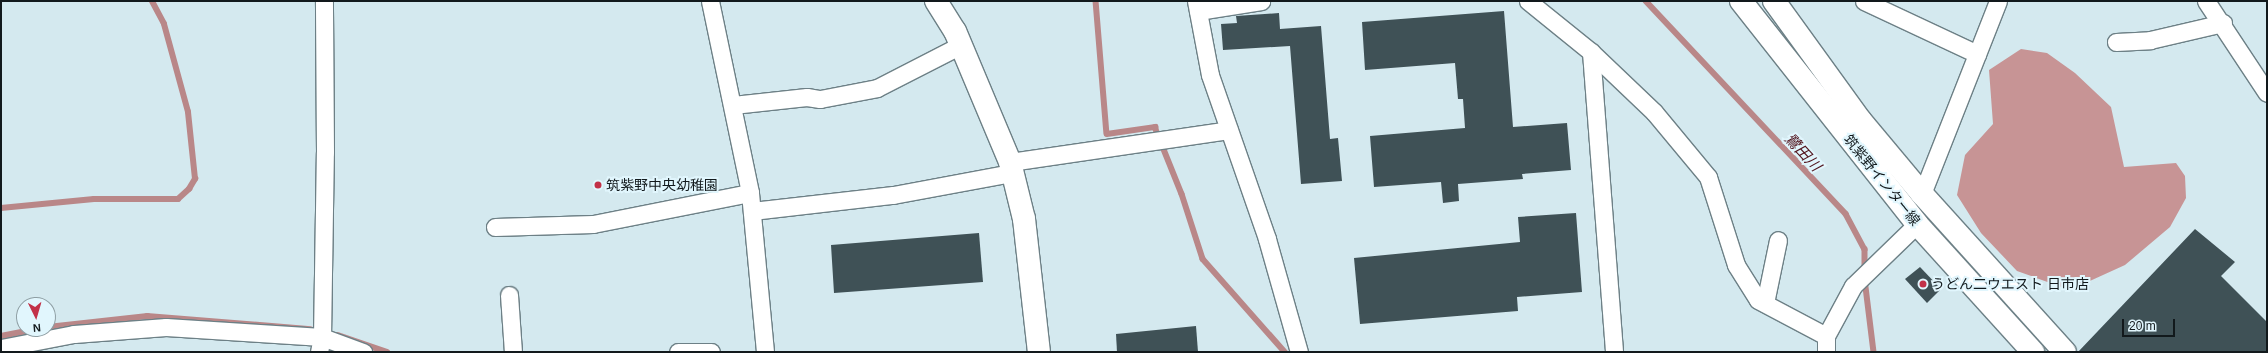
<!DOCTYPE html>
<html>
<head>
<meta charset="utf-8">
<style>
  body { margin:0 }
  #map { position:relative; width:2268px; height:353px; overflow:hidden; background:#d4e9ef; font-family:Helvetica,"Noto Sans JP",sans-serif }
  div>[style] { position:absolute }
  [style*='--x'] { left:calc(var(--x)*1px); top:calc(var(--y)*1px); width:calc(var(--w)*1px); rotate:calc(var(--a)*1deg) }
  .forest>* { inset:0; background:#c79495 }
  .stream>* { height:5.5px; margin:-2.75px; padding:0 2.75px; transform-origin:2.75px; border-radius:2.75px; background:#b98788 }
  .building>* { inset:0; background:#3f5156 }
  .roads { filter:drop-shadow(1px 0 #6d8086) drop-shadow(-1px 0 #6d8086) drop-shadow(0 1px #6d8086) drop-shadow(0 -1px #6d8086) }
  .minor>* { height:17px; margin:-8.5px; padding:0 8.5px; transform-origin:8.5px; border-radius:8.5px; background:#fff }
  .major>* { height:22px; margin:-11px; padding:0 11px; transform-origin:11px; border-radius:11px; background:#fff }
  .dots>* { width:11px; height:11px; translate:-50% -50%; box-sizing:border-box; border:2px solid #e1f6fd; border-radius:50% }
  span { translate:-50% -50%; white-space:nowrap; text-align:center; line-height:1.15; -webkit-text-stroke:4px #e1f6fd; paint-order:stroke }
  .street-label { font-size:14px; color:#12191c }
  .poi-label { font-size:14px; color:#12191c }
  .left { translate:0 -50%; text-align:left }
  .water-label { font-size:15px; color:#51131c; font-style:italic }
  .frame { position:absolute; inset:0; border:2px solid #12191c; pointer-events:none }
  .north { position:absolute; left:16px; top:297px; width:40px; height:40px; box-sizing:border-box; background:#e1f6fd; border:1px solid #8e9ea3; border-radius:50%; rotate:175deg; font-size:11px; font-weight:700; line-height:16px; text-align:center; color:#12191c }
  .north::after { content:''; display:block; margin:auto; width:14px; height:18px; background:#c23148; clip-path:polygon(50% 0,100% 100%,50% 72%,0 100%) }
  .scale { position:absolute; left:2122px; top:319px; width:53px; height:18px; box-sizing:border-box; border:2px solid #12191c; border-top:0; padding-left:5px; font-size:12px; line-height:14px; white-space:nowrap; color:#12191c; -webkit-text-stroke:3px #e1f6fd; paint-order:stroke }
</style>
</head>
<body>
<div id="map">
  <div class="forest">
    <i style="clip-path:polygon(2021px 49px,2047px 53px,2075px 73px,2111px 107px,2124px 167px,2176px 163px,2185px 176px,2186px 198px,2170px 227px,2125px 265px,2070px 290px,2017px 271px,1981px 233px,1957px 195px,1965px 155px,1993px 124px,1989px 70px)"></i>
  </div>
  <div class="stream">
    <i style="--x:1096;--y:1;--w:133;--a:85.3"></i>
    <i style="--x:1107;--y:134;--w:49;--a:-8.3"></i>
    <i style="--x:1155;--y:127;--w:72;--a:68.1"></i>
    <i style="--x:1182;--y:194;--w:68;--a:72.1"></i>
    <i style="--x:1203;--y:259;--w:124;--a:48.6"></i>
    <i style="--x:1646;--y:1;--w:292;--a:46.8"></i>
    <i style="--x:1846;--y:214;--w:40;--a:62"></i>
    <i style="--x:1865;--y:249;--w:19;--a:90"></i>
    <i style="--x:1;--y:208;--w:93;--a:-5.5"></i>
    <i style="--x:94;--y:199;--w:84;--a:0"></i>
    <i style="--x:178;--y:199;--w:15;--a:-42"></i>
    <i style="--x:189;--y:189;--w:12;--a:-59"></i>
    <i style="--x:195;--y:179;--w:67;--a:-96"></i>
    <i style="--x:188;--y:112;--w:91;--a:-105.3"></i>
    <i style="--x:164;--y:24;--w:26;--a:-118"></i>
    <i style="--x:1865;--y:279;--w:74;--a:83"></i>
    <i style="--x:48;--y:327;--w:100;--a:-6.3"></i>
    <i style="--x:147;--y:316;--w:164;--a:4.6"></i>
    <i style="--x:338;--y:335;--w:52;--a:19.1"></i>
    <i style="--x:1;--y:336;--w:36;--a:-11"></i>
  </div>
  <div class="building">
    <i style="clip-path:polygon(1504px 11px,1513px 127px,1567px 123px,1571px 170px,1522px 174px,1523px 179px,1458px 184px,1459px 201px,1443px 203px,1441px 182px,1374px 187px,1370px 136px,1465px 128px,1463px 99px,1458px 99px,1455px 63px,1365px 70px,1362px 22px)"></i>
    <i style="clip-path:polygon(1279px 13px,1280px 29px,1321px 26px,1330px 139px,1338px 138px,1342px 181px,1301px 184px,1290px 46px,1223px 50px,1221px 24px,1237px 23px,1236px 16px)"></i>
    <i style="clip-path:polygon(1576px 213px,1582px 292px,1517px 297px,1518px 311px,1360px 324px,1354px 258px,1520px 242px,1518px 217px)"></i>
    <i style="clip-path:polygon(2195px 229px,2235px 262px,2221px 276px,2267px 322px,2267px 352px,2078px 352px)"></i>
    <i style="clip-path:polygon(979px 233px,983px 282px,834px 293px,831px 245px)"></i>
    <i style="clip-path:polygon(1920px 267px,1941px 289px,1927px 303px,1905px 279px)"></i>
    <i style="clip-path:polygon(1196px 326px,1198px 352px,1117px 352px,1116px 334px)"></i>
  </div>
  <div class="roads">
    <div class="minor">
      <i style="--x:710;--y:1;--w:196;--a:78.2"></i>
      <i style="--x:750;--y:193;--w:160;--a:84.6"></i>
      <i style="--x:1196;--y:1;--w:75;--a:79.3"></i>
      <i style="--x:1210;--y:75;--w:174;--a:70.8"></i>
      <i style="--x:1267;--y:239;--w:117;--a:74.2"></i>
      <i style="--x:1528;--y:1;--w:81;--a:39"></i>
      <i style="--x:1591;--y:52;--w:87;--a:43.6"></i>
      <i style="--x:1654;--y:112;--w:85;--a:50.3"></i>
      <i style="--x:1708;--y:177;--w:92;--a:72.3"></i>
      <i style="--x:1736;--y:265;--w:41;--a:57.8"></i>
      <i style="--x:1758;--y:300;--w:77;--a:27.9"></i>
      <i style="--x:1864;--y:1;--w:125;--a:25.1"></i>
      <i style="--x:2206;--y:1;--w:110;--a:56.5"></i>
      <i style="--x:1198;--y:11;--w:64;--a:-9"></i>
      <i style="--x:2116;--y:42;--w:34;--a:-3"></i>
      <i style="--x:2150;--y:40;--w:75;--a:-13.1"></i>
      <i style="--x:1591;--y:52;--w:301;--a:85.6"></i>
      <i style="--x:733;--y:105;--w:74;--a:-6.2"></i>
      <i style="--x:807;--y:97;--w:13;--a:9"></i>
      <i style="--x:820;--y:99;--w:58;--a:-10.9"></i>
      <i style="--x:877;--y:88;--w:94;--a:-27.1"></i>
      <i style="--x:1010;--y:162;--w:221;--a:-8.3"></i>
      <i style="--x:1922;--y:194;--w:207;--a:-68.5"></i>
      <i style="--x:752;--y:211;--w:142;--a:-6.5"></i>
      <i style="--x:893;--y:195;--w:121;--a:-10.5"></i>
      <i style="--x:495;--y:227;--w:98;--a:-1.8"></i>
      <i style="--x:593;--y:224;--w:160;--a:-11.2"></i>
      <i style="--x:509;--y:295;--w:57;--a:86"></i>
      <i style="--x:1765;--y:303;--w:64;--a:-78.3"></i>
      <i style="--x:1;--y:348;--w:74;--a:-10.9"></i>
      <i style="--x:74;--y:334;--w:92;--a:-4.4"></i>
      <i style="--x:166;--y:327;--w:156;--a:3.7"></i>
      <i style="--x:322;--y:337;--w:44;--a:20.1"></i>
      <i style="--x:319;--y:352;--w:15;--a:-79"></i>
      <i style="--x:322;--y:337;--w:185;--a:-89.1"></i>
      <i style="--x:325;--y:152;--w:151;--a:-90.4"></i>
      <i style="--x:678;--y:352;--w:33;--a:0"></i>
      <i style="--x:1826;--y:352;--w:16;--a:-90"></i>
      <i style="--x:1826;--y:336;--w:57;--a:-61.6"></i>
      <i style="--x:1853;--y:286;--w:89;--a:-44.1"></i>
    </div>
    <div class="major">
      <i style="--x:936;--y:1;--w:36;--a:58"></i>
      <i style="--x:955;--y:31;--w:142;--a:67.2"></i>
      <i style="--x:1010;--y:162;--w:59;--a:76.2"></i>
      <i style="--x:1024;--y:219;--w:134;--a:83.6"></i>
      <i style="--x:1741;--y:1;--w:284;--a:51.7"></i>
      <i style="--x:1917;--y:224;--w:173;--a:47.8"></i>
      <i style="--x:1774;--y:1;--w:148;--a:54.1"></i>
      <i style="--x:1861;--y:121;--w:95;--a:50.1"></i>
      <i style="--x:1922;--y:194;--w:213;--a:47.9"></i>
    </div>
  </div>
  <div class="dots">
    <i style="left:598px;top:185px;background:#c23148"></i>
    <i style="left:1923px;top:284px;background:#c23148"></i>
  </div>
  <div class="street-label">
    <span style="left:1882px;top:180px;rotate:51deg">筑紫野インター線</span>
  </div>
  <div class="poi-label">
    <span class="left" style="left:606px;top:185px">筑紫野中央幼稚園</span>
    <span class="left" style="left:1931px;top:284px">うどん二ウエスト 日市店</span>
  </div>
  <div class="water-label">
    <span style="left:1803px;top:152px;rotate:47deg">鷺田川</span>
  </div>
  <div class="frame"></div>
  <div class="north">N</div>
  <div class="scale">20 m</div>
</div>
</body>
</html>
